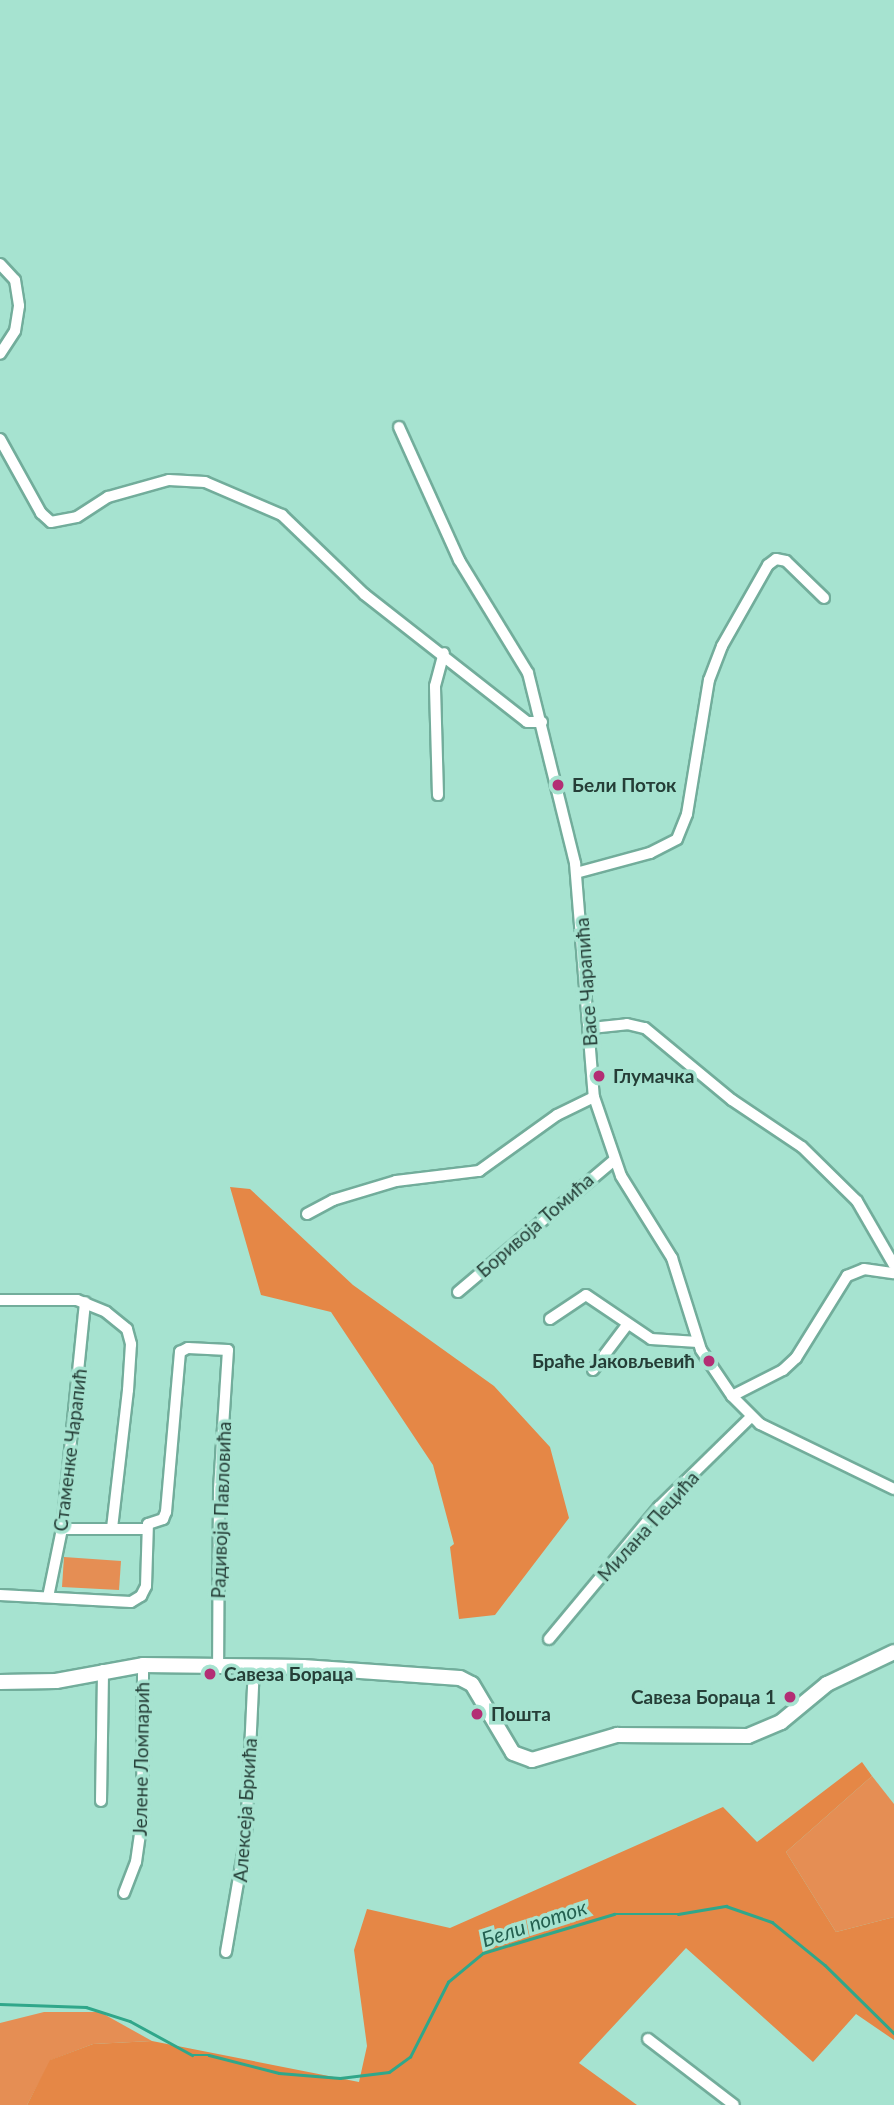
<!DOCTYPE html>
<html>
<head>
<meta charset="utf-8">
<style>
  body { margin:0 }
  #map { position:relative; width:894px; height:2105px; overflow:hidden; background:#a6e3d0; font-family:Lato,sans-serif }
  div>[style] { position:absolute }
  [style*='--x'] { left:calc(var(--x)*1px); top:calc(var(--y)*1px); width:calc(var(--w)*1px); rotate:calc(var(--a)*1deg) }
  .green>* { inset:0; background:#e58e54 }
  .forest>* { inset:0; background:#e58746 }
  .stream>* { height:2.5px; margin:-1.25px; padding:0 1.25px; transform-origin:1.25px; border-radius:1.25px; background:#30a78a }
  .roads { filter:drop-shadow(2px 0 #72ad9b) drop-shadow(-2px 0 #72ad9b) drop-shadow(0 2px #72ad9b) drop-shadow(0 -2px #72ad9b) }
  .street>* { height:10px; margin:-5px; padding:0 5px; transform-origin:5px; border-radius:5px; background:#fff }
  .secondary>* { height:14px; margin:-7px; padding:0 7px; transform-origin:7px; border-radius:7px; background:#fff }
  .dots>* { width:19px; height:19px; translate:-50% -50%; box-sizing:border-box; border:4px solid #a6e3d0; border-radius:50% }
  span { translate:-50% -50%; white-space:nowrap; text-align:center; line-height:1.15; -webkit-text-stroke:7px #a6e3d0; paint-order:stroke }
  .poi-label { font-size:19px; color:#253e37; font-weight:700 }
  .left { translate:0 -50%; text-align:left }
  .right { translate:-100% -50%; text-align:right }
  .street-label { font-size:19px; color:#253e37 }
  .water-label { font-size:21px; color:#236050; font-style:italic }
</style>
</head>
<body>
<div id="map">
  <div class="green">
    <i style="clip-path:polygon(64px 1557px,121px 1561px,119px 1590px,62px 1587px)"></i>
    <i style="clip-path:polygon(872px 1776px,894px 1804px,894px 1917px,836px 1932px,786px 1852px)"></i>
    <i style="clip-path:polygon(44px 2012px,100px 2012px,152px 2041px,93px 2044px,51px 2060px,27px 2105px,0 2105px,0 2023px)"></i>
  </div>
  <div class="forest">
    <i style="clip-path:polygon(230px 1187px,250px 1189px,353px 1285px,494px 1386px,550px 1447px,569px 1518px,495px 1615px,459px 1619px,450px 1547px,454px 1544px,433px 1465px,331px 1312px,261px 1295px)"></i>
    <i style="clip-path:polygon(862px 1762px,872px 1776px,786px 1852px,836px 1932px,894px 1917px,894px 2040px,856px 2014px,813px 2062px,686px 1948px,579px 2063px,637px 2105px,27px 2105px,50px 2060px,93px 2044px,152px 2041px,359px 2082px,367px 2046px,354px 1950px,367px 1909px,450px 1928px,723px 1807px,757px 1842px)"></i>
  </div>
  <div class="stream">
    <i style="--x:0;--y:2004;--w:86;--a:2"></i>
    <i style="--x:86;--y:2007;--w:46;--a:17.7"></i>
    <i style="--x:130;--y:2021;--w:71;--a:28.7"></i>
    <i style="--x:192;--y:2055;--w:17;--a:0"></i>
    <i style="--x:209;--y:2055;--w:72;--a:14.4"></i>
    <i style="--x:279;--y:2073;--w:61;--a:4.7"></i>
    <i style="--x:340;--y:2078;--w:49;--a:-7"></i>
    <i style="--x:389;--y:2072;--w:26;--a:-36"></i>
    <i style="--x:410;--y:2057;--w:84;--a:-63.1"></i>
    <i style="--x:448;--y:1982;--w:45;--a:-39.6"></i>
    <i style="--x:483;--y:1953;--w:137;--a:-16.6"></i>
    <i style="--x:614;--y:1914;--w:64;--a:0"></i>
    <i style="--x:678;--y:1914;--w:49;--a:-9.5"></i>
    <i style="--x:726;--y:1906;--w:49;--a:19.2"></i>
    <i style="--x:772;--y:1922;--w:68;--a:39.1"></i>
    <i style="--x:825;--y:1965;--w:97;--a:44.6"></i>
  </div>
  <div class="roads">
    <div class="street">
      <i style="--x:0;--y:264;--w:22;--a:47"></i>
      <i style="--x:15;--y:280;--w:26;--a:81"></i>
      <i style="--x:19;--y:306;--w:25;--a:99"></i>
      <i style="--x:15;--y:331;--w:27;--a:123"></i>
      <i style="--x:399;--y:427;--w:146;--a:65.7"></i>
      <i style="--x:459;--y:560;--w:132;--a:58.6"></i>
      <i style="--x:528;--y:673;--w:196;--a:76.1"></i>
      <i style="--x:575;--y:863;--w:235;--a:85.4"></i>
      <i style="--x:594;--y:1097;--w:83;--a:71.1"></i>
      <i style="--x:621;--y:1176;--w:97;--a:58.1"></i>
      <i style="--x:672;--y:1258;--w:96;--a:72.5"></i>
      <i style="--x:701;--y:1350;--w:55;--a:56"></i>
      <i style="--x:732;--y:1396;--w:40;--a:45"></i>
      <i style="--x:760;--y:1424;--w:149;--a:25.9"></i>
      <i style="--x:0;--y:439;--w:85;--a:61"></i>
      <i style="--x:41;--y:513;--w:13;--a:42"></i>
      <i style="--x:51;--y:522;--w:26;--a:-11"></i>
      <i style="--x:77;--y:517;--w:37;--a:-33"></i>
      <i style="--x:108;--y:497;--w:63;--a:-15.6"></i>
      <i style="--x:169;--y:480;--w:36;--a:3"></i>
      <i style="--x:205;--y:482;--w:84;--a:23.2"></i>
      <i style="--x:282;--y:515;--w:114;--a:43.9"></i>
      <i style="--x:364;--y:594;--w:207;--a:38.1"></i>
      <i style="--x:527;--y:722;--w:15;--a:0"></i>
      <i style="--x:438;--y:795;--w:109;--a:-91.6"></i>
      <i style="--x:435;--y:686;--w:34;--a:-75"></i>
      <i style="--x:576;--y:873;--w:77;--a:-15.1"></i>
      <i style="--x:650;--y:853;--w:30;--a:-27"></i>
      <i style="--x:677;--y:839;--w:27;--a:-68"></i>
      <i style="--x:687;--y:814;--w:136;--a:-80.7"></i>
      <i style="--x:709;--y:680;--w:36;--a:-69"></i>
      <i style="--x:722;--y:646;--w:93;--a:-60.4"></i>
      <i style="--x:768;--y:565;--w:10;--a:-37"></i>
      <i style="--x:776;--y:559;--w:10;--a:11"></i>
      <i style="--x:786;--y:561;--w:53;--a:44.2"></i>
      <i style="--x:591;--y:1028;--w:36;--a:-6"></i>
      <i style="--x:627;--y:1024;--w:18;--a:13"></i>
      <i style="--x:645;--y:1028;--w:113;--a:39.6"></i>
      <i style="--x:732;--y:1100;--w:84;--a:33.9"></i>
      <i style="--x:802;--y:1147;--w:77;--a:44.5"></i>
      <i style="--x:857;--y:1201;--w:74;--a:60"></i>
      <i style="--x:307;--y:1214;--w:30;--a:-28"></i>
      <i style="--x:333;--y:1200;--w:66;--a:-16.8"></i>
      <i style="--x:396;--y:1181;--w:84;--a:-6.9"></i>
      <i style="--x:479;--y:1171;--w:96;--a:-35.7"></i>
      <i style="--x:557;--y:1115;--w:41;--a:-25.9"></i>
      <i style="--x:458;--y:1292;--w:204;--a:-40.2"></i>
      <i style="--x:0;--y:1300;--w:77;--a:0"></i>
      <i style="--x:77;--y:1300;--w:31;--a:22"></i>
      <i style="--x:106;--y:1312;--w:27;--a:39"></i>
      <i style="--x:127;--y:1329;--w:16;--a:75"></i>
      <i style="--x:131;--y:1344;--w:46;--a:93.7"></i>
      <i style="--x:128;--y:1390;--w:139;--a:96.6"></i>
      <i style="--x:550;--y:1319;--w:43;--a:-33.7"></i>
      <i style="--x:586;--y:1295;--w:78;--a:34.1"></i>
      <i style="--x:651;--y:1339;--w:47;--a:3.7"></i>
      <i style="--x:593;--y:1370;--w:56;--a:-52.9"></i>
      <i style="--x:732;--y:1396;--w:57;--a:-27"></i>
      <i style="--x:783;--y:1370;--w:18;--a:-43"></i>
      <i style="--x:796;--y:1358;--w:97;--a:-58.1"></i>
      <i style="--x:847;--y:1276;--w:18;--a:-22"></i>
      <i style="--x:864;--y:1269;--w:30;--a:8"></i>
      <i style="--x:62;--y:1529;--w:85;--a:0"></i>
      <i style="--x:0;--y:1595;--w:131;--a:3.1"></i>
      <i style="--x:131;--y:1602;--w:12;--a:-31"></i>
      <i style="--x:141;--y:1596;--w:11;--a:-63"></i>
      <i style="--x:146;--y:1586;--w:62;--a:-88.2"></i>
      <i style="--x:148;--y:1524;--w:16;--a:-18"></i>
      <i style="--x:163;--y:1519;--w:8;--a:-67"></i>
      <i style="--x:166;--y:1512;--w:161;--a:-85"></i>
      <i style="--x:180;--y:1352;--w:9;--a:-27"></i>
      <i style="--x:188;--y:1348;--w:40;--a:2.9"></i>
      <i style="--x:228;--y:1350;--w:140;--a:93.7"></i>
      <i style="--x:219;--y:1490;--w:176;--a:90.3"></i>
      <i style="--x:48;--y:1597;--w:69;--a:-78.4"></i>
      <i style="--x:62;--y:1529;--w:228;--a:-84.2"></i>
      <i style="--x:549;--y:1639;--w:172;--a:-50.2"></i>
      <i style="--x:659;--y:1507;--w:129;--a:-44.4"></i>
      <i style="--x:101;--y:1801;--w:131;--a:-89.1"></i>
      <i style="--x:124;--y:1893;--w:33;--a:-69"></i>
      <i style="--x:136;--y:1862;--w:42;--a:-81.9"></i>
      <i style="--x:142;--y:1820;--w:155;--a:-89.6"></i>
      <i style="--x:226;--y:1952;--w:118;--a:-80.2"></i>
      <i style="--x:246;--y:1836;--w:170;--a:-87.3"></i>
      <i style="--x:648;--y:2039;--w:108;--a:37.5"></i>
    </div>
    <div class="secondary">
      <i style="--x:0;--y:1682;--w:56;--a:-1"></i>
      <i style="--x:56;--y:1681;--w:88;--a:-10.4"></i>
      <i style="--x:143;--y:1665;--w:160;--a:0.7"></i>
      <i style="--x:303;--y:1667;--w:157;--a:4"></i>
      <i style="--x:460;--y:1678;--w:13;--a:27"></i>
      <i style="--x:472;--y:1684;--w:80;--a:59.3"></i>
      <i style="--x:513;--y:1753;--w:20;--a:20"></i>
      <i style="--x:532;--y:1760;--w:89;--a:-16.4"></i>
      <i style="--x:617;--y:1735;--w:131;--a:0.4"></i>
      <i style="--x:748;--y:1736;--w:36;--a:-23"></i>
      <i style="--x:781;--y:1722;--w:60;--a:-39.6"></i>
      <i style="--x:827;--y:1684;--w:74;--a:-25.5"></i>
    </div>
  </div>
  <div class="dots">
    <i style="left:558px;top:785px;background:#b32e74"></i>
    <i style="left:599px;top:1076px;background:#b32e74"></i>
    <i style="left:709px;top:1361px;background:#b32e74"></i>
    <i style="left:210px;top:1674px;background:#b32e74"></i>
    <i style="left:790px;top:1697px;background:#b32e74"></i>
    <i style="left:477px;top:1714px;background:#b32e74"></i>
  </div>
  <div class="poi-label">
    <span class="left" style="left:572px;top:785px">Бели Поток</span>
    <span class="left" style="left:613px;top:1076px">Глумачка</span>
    <span class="right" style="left:695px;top:1361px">Браће Јаковљевић</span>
    <span class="left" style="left:224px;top:1674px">Савеза Бораца</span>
    <span class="right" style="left:776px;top:1697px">Савеза Бораца 1</span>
    <span class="left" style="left:491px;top:1714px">Пошта</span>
  </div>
  <div class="street-label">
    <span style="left:586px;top:982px;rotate:-94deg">Васе Чарапића</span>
    <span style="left:535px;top:1225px;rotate:-41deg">Боривоја Томића</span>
    <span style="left:70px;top:1450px;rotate:-83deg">Стаменке Чарапић</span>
    <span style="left:221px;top:1510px;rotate:-88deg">Радивоја Павловића</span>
    <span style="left:648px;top:1526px;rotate:-48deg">Милана Пецића</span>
    <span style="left:141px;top:1759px;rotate:-89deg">Јелене Ломпарић</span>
    <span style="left:245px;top:1810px;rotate:-86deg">Алексеја Бркића</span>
  </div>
  <div class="water-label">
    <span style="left:534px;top:1923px;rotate:-18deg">Бели поток</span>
  </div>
</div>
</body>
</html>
